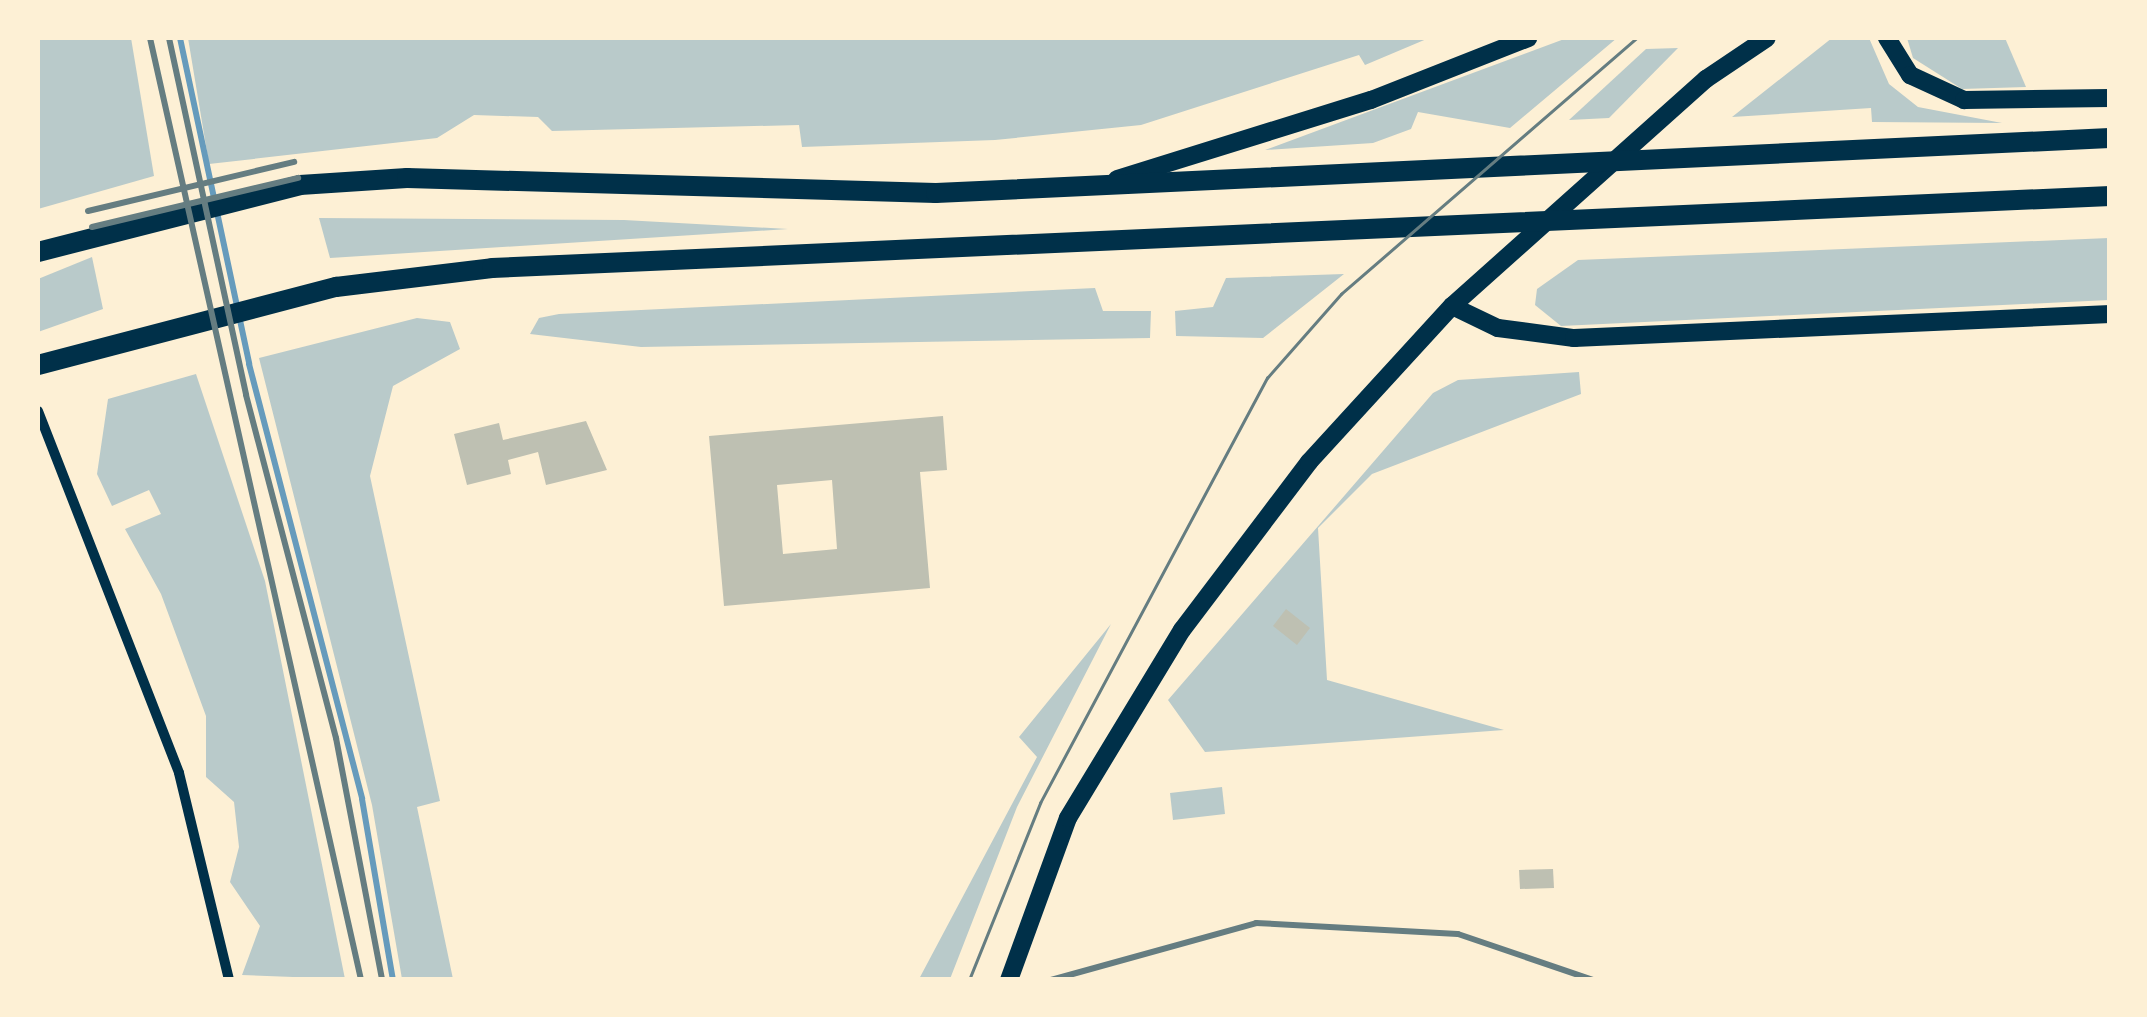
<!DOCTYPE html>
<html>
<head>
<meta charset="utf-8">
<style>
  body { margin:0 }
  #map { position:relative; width:2147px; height:1017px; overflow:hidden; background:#fdf0d5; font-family:Bitter,serif }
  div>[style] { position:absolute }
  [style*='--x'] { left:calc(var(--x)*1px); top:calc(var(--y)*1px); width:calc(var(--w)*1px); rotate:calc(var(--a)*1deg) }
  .green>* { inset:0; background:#b9caca }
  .stream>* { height:6px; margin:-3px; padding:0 3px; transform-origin:3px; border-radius:3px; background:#669bbc }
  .building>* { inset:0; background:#bec0b2 }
  .minor>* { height:10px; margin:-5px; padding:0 5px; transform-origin:5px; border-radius:5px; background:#003049 }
  .secondary>* { height:18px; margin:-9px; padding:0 9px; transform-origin:9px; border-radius:9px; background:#003049 }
  .primary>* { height:20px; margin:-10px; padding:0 10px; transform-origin:10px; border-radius:10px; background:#003049 }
  .tram>* { height:2.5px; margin:-1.25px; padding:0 1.25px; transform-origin:1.25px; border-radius:1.25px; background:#657d81 }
  .rail>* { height:6px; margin:-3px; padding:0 3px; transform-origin:3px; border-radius:3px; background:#657d81 }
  span { translate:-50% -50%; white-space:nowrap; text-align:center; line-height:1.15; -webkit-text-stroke:10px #fdf0d5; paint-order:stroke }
  .frame { position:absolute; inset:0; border:40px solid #fdf0d5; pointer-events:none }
</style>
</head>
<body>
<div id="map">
  <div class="green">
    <i style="clip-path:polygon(38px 38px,131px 38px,154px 176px,38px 209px)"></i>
    <i style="clip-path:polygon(188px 38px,1429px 38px,1365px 65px,1359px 55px,1141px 125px,995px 140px,802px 147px,799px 125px,552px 131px,538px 117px,474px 115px,437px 138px,209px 164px)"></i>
    <i style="clip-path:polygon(1567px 38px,1617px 38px,1510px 128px,1418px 112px,1411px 129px,1373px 143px,1265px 150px)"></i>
    <i style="clip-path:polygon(1832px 38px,1869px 38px,1889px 84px,1918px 107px,2002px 123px,1872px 122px,1871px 108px,1732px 117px)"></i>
    <i style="clip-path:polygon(1907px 38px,2005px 38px,2026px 87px,1962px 89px,1913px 58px)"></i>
    <i style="clip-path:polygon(1678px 48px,1609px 118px,1569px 120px,1646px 49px)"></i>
    <i style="clip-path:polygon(319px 218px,624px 220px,788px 229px,330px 258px)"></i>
    <i style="clip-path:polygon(2109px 238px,2109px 300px,1561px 326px,1535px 305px,1537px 289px,1578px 260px)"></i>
    <i style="clip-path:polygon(92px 257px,103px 309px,38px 332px,38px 279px)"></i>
    <i style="clip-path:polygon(1344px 274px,1263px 338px,1176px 336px,1175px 311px,1213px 307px,1226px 278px)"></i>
    <i style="clip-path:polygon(1095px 288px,1103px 311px,1151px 311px,1150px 338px,641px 347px,530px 334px,539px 318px,559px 314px)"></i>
    <i style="clip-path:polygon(417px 318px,450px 322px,460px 349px,393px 386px,370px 476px,440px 801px,417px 807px,453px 979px,402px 979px,372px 805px,259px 358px)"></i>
    <i style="clip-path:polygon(1579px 372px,1581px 394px,1372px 474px,1318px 528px,1327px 680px,1504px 730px,1205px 752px,1168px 700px,1433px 393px,1458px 380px)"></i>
    <i style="clip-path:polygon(196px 374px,265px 581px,345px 979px,242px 975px,260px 926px,230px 882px,239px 847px,234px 802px,206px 777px,206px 716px,161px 594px,125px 529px,161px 514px,149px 490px,112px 506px,97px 474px,108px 399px)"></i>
    <i style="clip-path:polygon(1111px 624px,1017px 807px,950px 979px,919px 979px,1037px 757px,1019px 737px)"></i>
    <i style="clip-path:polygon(1222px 787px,1225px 814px,1173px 820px,1170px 793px)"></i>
  </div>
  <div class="stream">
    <i style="--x:180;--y:38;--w:333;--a:78"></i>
    <i style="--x:249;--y:364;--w:449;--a:75.4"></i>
    <i style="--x:362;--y:799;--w:184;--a:80.3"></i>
  </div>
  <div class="building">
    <i style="clip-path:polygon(evenodd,943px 416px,947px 470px,920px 472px,930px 588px,724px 606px,709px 436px,943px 416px,832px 480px,837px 549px,783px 554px,777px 485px,832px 480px)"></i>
    <i style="clip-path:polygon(586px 421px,607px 470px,546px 485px,538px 452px,508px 460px,511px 474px,467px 485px,454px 434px,499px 423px,503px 440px)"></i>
    <i style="clip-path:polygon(1286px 609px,1310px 628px,1297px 645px,1273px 626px)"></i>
    <i style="clip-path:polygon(1553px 869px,1554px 888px,1520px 889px,1519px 870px)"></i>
  </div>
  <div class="minor">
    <i style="--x:38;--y:411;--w:388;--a:68.7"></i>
    <i style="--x:179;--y:773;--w:213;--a:76.4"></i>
  </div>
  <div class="secondary">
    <i style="--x:1887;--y:38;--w:44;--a:58.1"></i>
    <i style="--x:1910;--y:75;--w:60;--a:24.8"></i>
    <i style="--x:1964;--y:100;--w:146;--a:-0.8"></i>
    <i style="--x:1117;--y:179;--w:266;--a:-17.3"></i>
    <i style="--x:1371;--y:100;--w:169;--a:-21.5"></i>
    <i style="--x:1452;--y:306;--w:51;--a:25.6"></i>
    <i style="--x:1498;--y:328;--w:77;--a:7.5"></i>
    <i style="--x:1574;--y:338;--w:537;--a:-2.56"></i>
    <i style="--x:1009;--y:980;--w:172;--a:-70"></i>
    <i style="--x:1068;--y:818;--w:220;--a:-58.8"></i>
    <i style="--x:1182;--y:630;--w:211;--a:-52.9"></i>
    <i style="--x:1309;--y:462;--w:212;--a:-47.5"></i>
    <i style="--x:1452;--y:306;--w:341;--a:-41.8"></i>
    <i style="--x:1706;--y:79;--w:73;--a:-33.9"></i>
  </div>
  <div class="primary">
    <i style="--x:38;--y:252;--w:270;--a:-14.3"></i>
    <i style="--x:300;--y:185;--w:107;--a:-3.7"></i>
    <i style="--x:407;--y:178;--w:529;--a:1.62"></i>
    <i style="--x:936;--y:193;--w:1175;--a:-2.68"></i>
    <i style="--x:38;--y:365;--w:308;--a:-14.7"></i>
    <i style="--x:336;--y:287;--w:157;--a:-6.9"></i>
    <i style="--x:492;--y:268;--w:1620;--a:-2.55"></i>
  </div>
  <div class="tram">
    <i style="--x:969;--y:980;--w:191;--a:-68.1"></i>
    <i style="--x:1040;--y:803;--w:482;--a:-61.9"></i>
    <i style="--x:1267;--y:378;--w:112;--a:-48.6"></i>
    <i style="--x:1341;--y:294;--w:391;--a:-40.9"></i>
  </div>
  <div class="rail">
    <i style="--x:150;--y:38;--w:965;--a:77.37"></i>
    <i style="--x:169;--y:38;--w:365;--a:77.8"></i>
    <i style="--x:246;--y:395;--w:355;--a:75.3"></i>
    <i style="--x:336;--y:738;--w:246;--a:79.2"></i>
    <i style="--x:88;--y:211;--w:212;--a:-13.4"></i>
    <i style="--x:92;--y:227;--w:212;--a:-13.4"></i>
    <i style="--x:1051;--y:980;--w:213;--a:-15.5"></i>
    <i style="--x:1256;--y:923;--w:202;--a:3.1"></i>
    <i style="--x:1458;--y:934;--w:143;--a:18.8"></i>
  </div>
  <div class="frame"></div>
</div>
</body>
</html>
